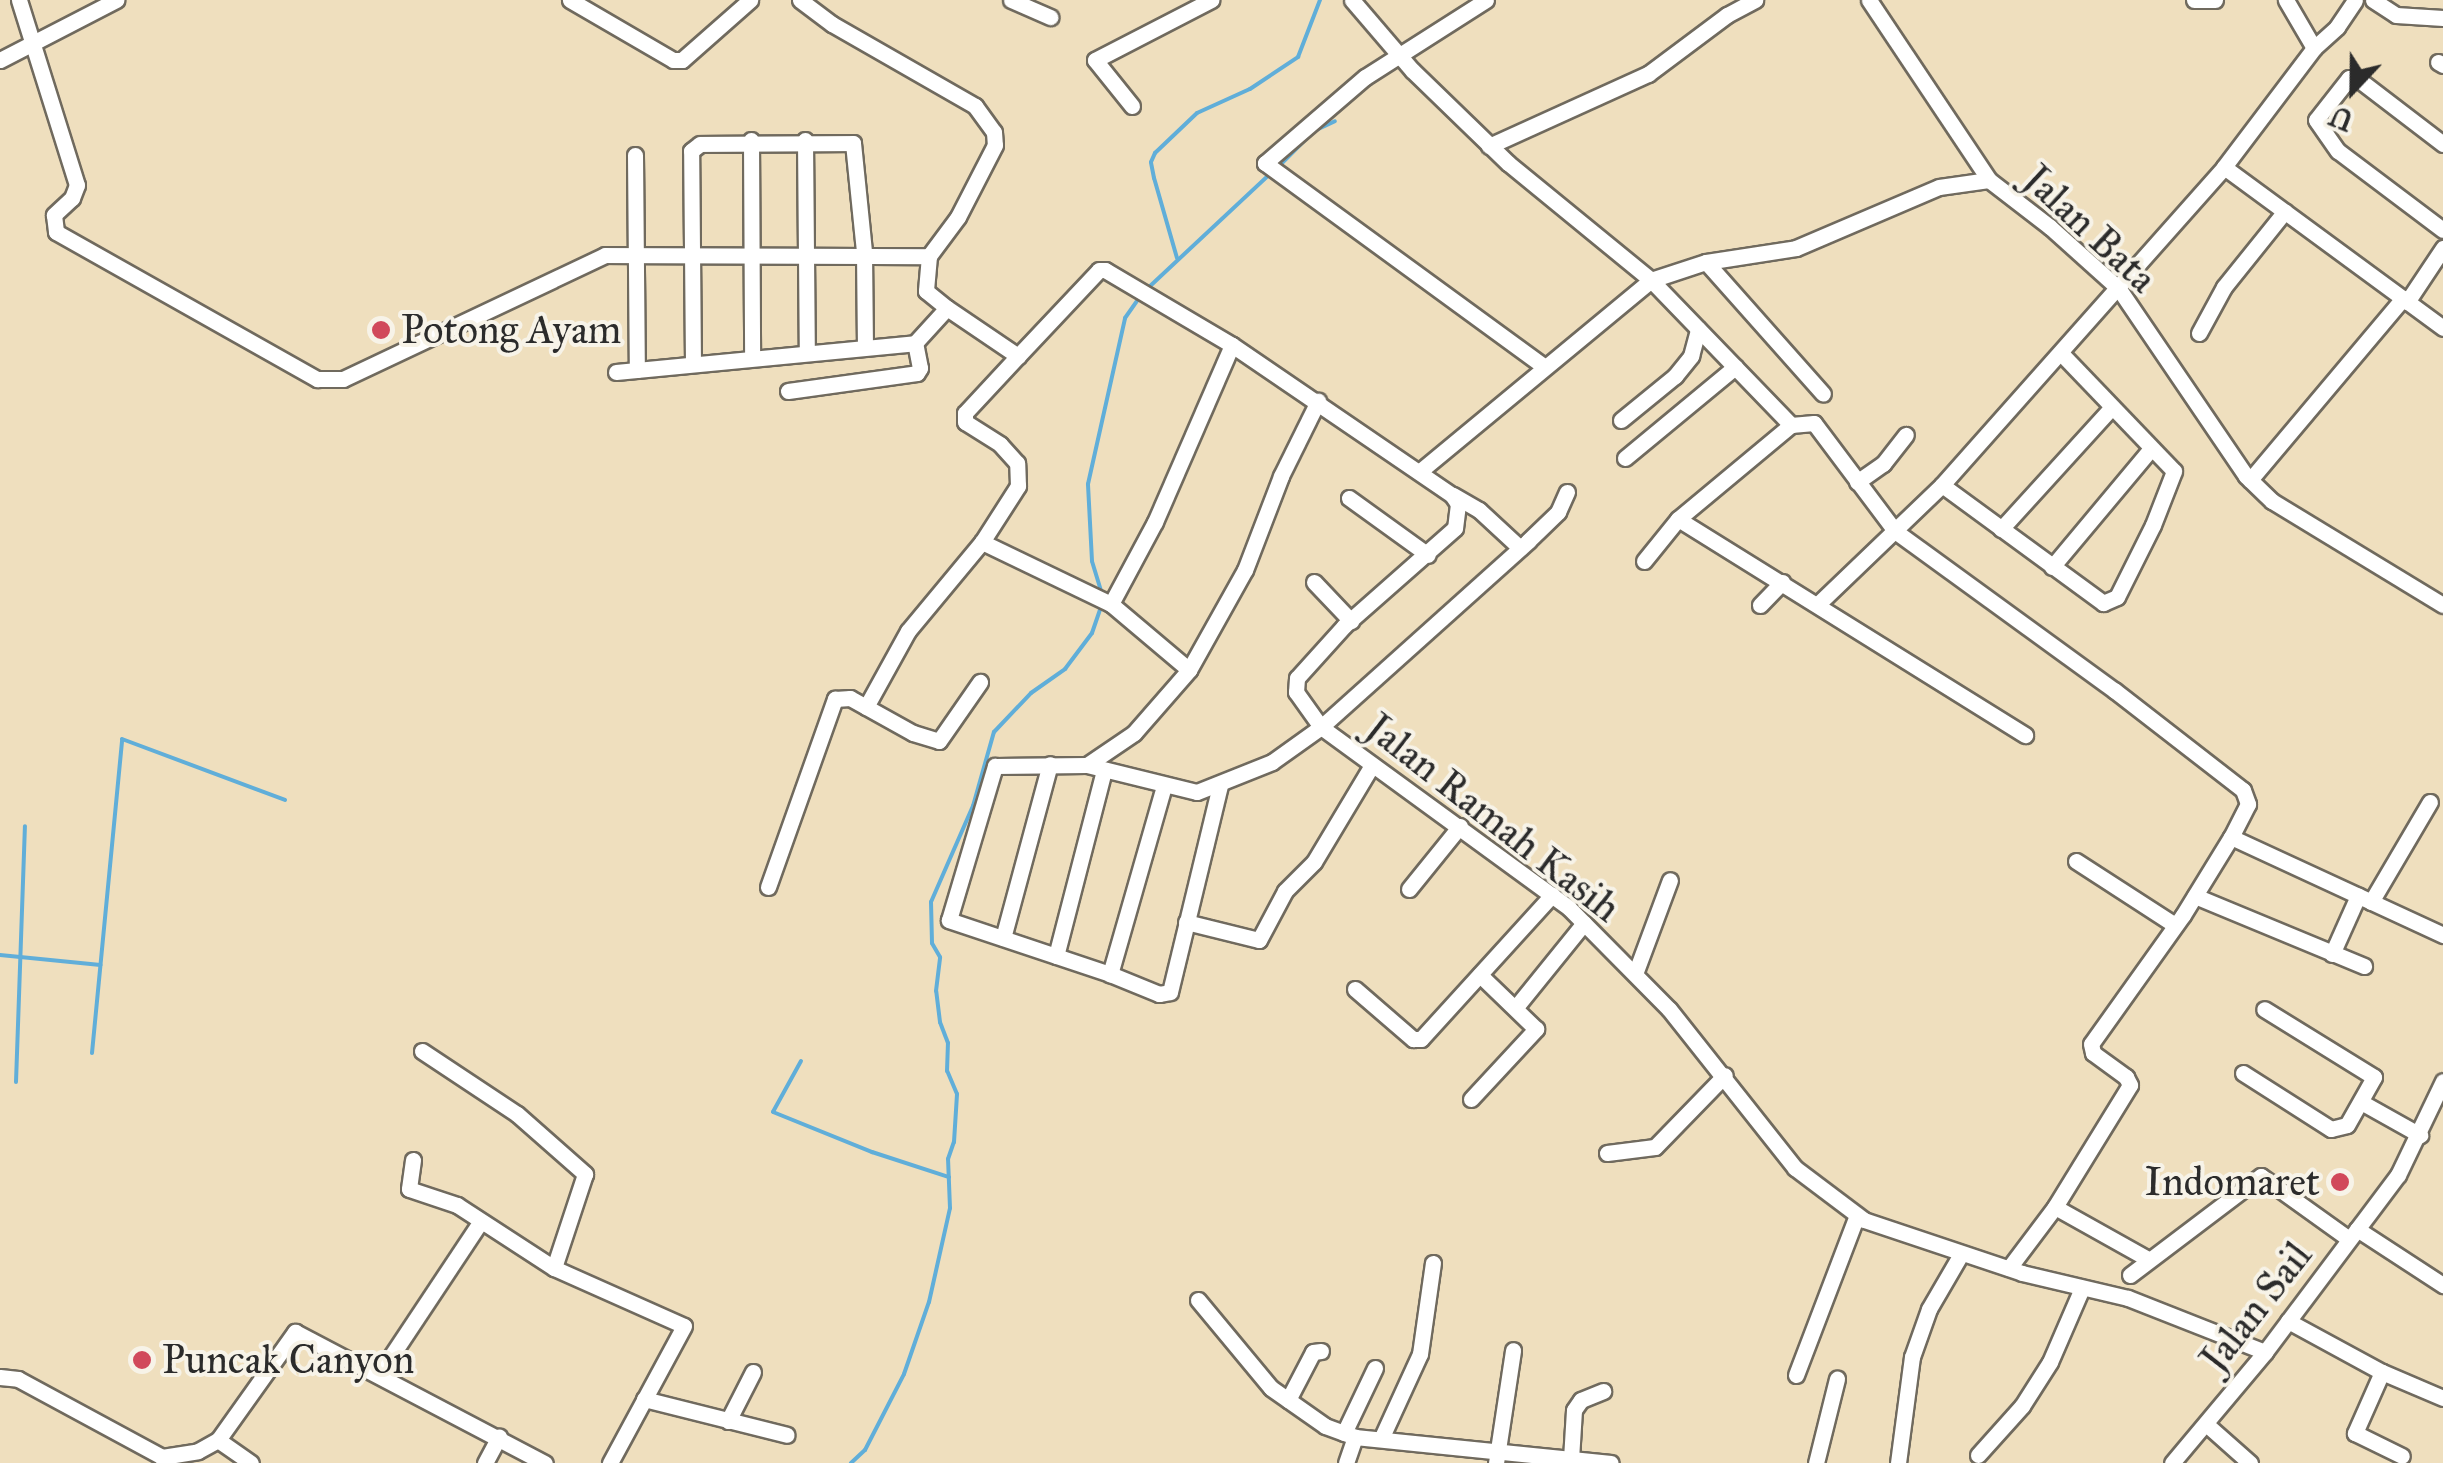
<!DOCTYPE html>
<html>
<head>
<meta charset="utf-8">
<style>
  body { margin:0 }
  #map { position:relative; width:2443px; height:1463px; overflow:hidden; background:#efdfbe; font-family:"IM FELL Great Primer",serif }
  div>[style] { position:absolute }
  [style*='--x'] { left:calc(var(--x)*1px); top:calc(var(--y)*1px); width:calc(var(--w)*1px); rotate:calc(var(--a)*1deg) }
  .stream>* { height:4px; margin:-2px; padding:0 2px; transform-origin:2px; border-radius:2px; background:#60aed9 }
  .roads { filter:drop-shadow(2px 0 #706a5e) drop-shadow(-2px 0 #706a5e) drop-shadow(0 2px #706a5e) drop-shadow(0 -2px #706a5e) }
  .minor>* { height:15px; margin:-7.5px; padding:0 7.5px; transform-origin:7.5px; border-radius:7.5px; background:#fff }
  .dots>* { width:28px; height:28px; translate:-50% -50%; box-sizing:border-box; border:5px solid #f7f3e8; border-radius:50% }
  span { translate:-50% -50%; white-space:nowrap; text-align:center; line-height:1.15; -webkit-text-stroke:8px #f7f3e8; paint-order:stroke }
  .street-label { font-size:40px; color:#2b2b2b }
  .poi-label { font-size:40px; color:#2b2b2b }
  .left { translate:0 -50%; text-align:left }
  .right { translate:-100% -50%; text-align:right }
  .north { position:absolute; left:2303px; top:40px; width:100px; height:100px; -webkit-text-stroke:8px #f7f3e8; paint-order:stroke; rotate:202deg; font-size:28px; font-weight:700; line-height:40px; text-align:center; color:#2b2b2b }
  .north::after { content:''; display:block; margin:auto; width:35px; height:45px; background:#2b2b2b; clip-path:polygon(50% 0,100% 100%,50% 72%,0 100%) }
</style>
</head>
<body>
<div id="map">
  <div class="stream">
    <i style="--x:1279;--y:166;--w:49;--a:-45"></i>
    <i style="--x:1314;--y:131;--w:23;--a:-25"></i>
    <i style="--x:1177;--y:258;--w:83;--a:-106"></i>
    <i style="--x:1154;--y:178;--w:16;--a:-101"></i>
    <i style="--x:1151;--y:162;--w:10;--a:-66"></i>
    <i style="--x:1155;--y:153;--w:58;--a:-43.6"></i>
    <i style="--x:1197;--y:113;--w:58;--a:-24.4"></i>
    <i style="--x:1250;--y:89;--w:58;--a:-33.7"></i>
    <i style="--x:1298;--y:57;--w:61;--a:-68.9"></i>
    <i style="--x:1148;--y:288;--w:170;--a:-43.1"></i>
    <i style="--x:1102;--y:594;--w:34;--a:-107"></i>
    <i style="--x:1092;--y:561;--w:77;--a:-93"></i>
    <i style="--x:1088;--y:484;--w:170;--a:-77.4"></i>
    <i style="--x:1125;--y:318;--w:28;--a:-55"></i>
    <i style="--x:0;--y:955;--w:101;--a:5.7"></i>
    <i style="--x:92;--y:1053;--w:315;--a:-84.5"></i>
    <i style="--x:122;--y:739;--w:174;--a:20.5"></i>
    <i style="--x:801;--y:1061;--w:58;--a:118.8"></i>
    <i style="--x:773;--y:1112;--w:107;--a:22"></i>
    <i style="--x:872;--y:1152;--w:81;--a:18"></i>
    <i style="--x:16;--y:1082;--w:256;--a:-88"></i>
    <i style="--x:851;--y:1463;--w:19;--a:-43"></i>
    <i style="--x:865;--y:1450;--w:85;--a:-62.8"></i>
    <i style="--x:904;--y:1374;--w:76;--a:-70.9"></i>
    <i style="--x:929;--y:1302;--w:96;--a:-77.4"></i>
    <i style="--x:950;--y:1208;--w:49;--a:-92.3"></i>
    <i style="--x:948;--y:1159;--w:18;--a:-71"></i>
    <i style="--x:954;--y:1142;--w:48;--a:-86.4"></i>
    <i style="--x:957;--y:1094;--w:25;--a:-113"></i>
    <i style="--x:947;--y:1071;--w:28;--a:-88"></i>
    <i style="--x:948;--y:1043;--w:22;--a:-111"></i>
    <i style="--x:940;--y:1022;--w:31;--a:-97"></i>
    <i style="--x:936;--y:991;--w:34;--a:-83"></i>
    <i style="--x:940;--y:957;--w:16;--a:-120"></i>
    <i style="--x:932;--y:943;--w:41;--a:-91.4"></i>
    <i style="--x:931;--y:902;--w:105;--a:-66.4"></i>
    <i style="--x:973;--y:806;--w:77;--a:-74.2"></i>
    <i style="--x:994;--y:732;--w:54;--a:-46.5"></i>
    <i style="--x:1031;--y:693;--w:42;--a:-35.2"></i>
    <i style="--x:1065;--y:669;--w:45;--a:-53.1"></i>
    <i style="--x:1092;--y:633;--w:31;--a:-71"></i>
  </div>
  <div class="roads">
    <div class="minor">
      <i style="--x:19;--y:0;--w:194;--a:72.6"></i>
      <i style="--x:77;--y:185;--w:14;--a:111"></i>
      <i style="--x:72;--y:198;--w:25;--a:137"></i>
      <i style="--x:54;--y:215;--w:17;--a:83"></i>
      <i style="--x:56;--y:232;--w:300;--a:29.4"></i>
      <i style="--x:317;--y:379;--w:26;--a:0"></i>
      <i style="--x:343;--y:379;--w:290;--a:-25.3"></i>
      <i style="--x:605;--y:255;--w:324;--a:0.2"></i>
      <i style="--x:570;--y:0;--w:119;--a:30.2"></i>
      <i style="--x:673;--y:60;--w:9;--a:0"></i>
      <i style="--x:682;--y:60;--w:91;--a:-41.4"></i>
      <i style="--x:800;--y:0;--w:40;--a:37"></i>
      <i style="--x:832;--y:24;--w:165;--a:29.8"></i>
      <i style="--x:975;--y:106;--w:32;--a:54"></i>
      <i style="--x:994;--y:132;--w:13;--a:86"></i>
      <i style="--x:995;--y:145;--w:81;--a:117.2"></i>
      <i style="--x:958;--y:217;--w:49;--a:126.6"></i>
      <i style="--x:929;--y:256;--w:35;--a:95"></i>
      <i style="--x:926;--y:291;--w:27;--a:39"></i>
      <i style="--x:947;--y:308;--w:86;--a:34.1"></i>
      <i style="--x:1018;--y:356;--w:118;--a:-46.7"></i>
      <i style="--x:1099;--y:270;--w:6;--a:0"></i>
      <i style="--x:1105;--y:270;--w:147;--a:30.6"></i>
      <i style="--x:1232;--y:345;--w:266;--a:34.3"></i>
      <i style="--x:1452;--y:495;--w:11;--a:56"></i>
      <i style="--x:1458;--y:504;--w:24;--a:97"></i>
      <i style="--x:1455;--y:528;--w:148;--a:138.6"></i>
      <i style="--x:1344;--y:626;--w:70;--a:132.1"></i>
      <i style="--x:1297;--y:678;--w:14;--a:94"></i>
      <i style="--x:1296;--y:692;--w:43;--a:54.5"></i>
      <i style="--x:1321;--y:727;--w:307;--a:36.1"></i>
      <i style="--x:1569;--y:908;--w:142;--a:45.3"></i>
      <i style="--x:1669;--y:1009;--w:203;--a:51.6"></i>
      <i style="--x:1795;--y:1168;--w:86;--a:37"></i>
      <i style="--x:1864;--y:1220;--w:167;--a:18.5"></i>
      <i style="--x:2022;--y:1273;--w:109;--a:13.3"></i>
      <i style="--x:2128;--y:1298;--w:147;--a:21.5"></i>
      <i style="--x:1011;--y:0;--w:43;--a:23.6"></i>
      <i style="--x:1352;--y:0;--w:92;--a:49.4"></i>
      <i style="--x:1412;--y:70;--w:134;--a:44.1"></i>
      <i style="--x:1508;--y:163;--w:185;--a:39.3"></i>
      <i style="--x:1651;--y:280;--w:202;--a:46"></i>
      <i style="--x:1791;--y:425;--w:23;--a:-5"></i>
      <i style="--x:1814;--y:423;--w:135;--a:53.1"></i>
      <i style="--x:1895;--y:531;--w:271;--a:36"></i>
      <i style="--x:2114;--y:690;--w:163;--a:37.8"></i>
      <i style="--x:2243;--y:790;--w:15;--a:70"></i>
      <i style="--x:2248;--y:804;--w:37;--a:117"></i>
      <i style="--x:2231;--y:837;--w:92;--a:121.6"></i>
      <i style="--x:2183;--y:915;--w:158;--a:125.5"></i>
      <i style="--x:2091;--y:1044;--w:9;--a:77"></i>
      <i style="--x:2093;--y:1053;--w:41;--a:36"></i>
      <i style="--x:2126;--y:1077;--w:9;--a:63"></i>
      <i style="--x:2130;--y:1085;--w:143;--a:121.6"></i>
      <i style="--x:2055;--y:1207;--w:107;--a:29.2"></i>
      <i style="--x:1486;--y:0;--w:143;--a:147.5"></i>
      <i style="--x:1365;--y:77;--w:132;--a:139.3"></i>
      <i style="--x:1265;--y:163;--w:346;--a:36.1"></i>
      <i style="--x:1869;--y:0;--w:216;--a:56.3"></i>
      <i style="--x:2194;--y:0;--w:21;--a:0"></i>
      <i style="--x:2373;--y:0;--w:27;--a:33"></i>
      <i style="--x:2396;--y:15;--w:47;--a:3.7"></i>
      <i style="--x:2314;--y:48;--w:31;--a:-42"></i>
      <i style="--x:2337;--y:27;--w:32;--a:-56"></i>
      <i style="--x:0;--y:60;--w:131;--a:-27.3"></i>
      <i style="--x:2438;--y:62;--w:6;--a:31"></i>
      <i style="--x:1132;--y:106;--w:59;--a:-128.8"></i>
      <i style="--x:1095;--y:60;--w:131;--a:-27.3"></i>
      <i style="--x:751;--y:140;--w:218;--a:89.7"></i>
      <i style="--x:805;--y:140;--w:213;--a:89.5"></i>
      <i style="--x:2443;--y:144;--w:107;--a:-142.6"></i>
      <i style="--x:2358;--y:79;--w:9;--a:-174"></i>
      <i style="--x:2349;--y:78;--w:53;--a:128.2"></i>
      <i style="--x:2316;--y:120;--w:38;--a:55"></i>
      <i style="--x:2338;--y:151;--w:131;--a:37"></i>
      <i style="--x:1489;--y:146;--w:175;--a:-24.4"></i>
      <i style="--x:1648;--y:74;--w:99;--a:-36.8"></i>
      <i style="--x:1727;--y:15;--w:32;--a:-28"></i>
      <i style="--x:635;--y:155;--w:215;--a:89.5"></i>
      <i style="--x:2224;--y:167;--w:272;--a:36.3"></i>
      <i style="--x:1706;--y:262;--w:176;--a:48.4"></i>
      <i style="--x:2407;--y:302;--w:65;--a:-56.3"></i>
      <i style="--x:2199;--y:333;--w:52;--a:-61.5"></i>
      <i style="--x:2224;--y:287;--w:97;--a:-51.2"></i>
      <i style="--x:693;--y:364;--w:213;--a:-90.5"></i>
      <i style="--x:691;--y:151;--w:11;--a:-38"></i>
      <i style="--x:700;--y:144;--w:153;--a:-0.4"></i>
      <i style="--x:853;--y:143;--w:110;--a:84.2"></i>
      <i style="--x:864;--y:252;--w:95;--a:89.4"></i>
      <i style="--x:616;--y:372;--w:300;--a:-5.5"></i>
      <i style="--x:915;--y:343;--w:47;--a:-47.6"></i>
      <i style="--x:788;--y:391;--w:130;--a:-7.9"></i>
      <i style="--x:917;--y:373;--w:6;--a:-59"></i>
      <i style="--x:920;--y:368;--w:25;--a:-101"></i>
      <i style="--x:1621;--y:420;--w:70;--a:-39.2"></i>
      <i style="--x:1675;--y:376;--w:26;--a:-51"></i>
      <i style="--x:1691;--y:356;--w:28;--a:-75"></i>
      <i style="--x:1625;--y:458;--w:143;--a:-39.6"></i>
      <i style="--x:1419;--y:472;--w:301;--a:-39.6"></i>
      <i style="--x:1651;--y:280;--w:58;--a:-18.1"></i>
      <i style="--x:1706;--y:262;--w:91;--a:-8.8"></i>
      <i style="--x:1796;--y:248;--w:155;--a:-23.1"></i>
      <i style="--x:1939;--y:187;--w:50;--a:-8"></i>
      <i style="--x:1989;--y:180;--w:77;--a:37.6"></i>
      <i style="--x:2050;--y:227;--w:93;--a:41.9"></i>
      <i style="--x:2119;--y:289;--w:226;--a:55.8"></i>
      <i style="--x:2246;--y:476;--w:36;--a:44"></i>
      <i style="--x:2272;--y:501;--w:200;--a:31.3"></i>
      <i style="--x:2250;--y:480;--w:238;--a:-49.9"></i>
      <i style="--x:1857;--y:482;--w:32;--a:-35"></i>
      <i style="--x:1883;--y:464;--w:37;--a:-52"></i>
      <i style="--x:1942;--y:485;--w:200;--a:36.2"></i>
      <i style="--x:2103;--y:603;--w:15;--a:-23"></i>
      <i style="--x:2117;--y:597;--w:80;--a:-63.4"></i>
      <i style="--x:2153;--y:525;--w:58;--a:-68.7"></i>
      <i style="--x:2174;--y:471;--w:163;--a:-133.8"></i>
      <i style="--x:1453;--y:495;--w:30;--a:30"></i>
      <i style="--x:1479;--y:510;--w:56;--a:42.8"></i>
      <i style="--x:1349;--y:498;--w:97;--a:35.8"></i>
      <i style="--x:1678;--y:519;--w:409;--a:31.9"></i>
      <i style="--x:2001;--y:529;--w:165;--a:-47.7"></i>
      <i style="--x:982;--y:542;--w:143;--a:25.7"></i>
      <i style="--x:1111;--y:604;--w:102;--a:40.2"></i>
      <i style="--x:1644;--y:561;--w:54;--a:-51"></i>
      <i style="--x:1678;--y:519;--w:147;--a:-39.8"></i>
      <i style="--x:2052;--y:567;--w:153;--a:-50.1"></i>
      <i style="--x:1314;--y:582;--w:54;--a:46.5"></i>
      <i style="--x:1111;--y:604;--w:93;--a:-61.8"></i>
      <i style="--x:1155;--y:522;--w:193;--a:-66.5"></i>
      <i style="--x:1818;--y:604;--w:172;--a:-43.8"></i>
      <i style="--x:1942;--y:485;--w:425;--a:-48.4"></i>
      <i style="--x:2224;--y:167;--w:149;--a:-52.9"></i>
      <i style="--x:2314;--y:48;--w:56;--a:-120.3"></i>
      <i style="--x:1760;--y:605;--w:32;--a:-46"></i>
      <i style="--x:866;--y:707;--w:87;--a:-61.1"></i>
      <i style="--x:908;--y:631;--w:116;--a:-50.3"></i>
      <i style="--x:982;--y:542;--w:67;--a:-57.3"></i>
      <i style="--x:1018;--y:486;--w:23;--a:-92"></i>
      <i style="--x:1017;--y:463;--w:25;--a:-132"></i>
      <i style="--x:1000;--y:444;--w:41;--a:-147.8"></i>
      <i style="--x:965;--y:422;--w:9;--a:-90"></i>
      <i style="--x:965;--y:413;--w:78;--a:-47.1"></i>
      <i style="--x:1087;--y:765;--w:57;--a:-34.2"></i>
      <i style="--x:1134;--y:733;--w:84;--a:-48.9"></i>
      <i style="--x:1189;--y:670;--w:115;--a:-60.8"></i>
      <i style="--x:1245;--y:570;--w:101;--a:-69"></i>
      <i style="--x:1281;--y:476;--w:84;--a:-63.7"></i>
      <i style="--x:1164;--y:786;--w:196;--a:106"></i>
      <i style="--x:1110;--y:974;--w:170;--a:-161.5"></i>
      <i style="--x:949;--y:920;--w:161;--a:-73.4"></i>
      <i style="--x:995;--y:766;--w:92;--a:-0.6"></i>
      <i style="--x:1087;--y:765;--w:113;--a:13.8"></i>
      <i style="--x:1197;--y:792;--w:81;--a:-21.8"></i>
      <i style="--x:1272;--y:762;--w:60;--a:-35.5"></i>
      <i style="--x:1321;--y:727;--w:278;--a:-41.9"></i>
      <i style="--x:1528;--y:541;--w:42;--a:-44"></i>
      <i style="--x:1558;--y:512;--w:22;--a:-66"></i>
      <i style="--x:2231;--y:837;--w:234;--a:24.8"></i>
      <i style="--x:2076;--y:861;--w:118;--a:32.9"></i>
      <i style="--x:768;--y:887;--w:200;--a:-70.4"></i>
      <i style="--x:835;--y:699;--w:15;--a:-4"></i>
      <i style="--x:850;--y:698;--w:72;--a:29.1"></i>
      <i style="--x:913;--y:733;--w:27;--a:17"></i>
      <i style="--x:939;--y:741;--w:72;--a:-55.2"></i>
      <i style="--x:1409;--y:889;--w:81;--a:-51"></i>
      <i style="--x:2195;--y:896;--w:183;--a:22.5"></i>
      <i style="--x:2371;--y:902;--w:116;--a:-59.5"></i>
      <i style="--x:1186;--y:922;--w:75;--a:13.9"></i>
      <i style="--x:1259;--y:940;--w:55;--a:-62"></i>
      <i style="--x:1285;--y:891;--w:41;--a:-45"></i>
      <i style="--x:1314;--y:862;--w:113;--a:-59.1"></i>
      <i style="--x:1003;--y:938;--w:180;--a:-74.9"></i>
      <i style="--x:2332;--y:954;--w:64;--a:-65.9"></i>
      <i style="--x:1056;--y:956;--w:192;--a:-75.5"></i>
      <i style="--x:1110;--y:974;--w:53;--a:22.2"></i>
      <i style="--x:1159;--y:994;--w:11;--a:-10"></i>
      <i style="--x:1170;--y:992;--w:212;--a:-76.4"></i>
      <i style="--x:1635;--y:974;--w:100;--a:-69.6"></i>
      <i style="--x:1355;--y:989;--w:77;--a:40.8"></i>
      <i style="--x:1413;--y:1039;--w:8;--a:0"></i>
      <i style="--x:1421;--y:1039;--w:195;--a:-47.7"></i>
      <i style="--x:1516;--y:1007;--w:108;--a:-51"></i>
      <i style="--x:422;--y:1051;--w:114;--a:33.6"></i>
      <i style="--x:517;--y:1114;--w:91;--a:41.4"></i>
      <i style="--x:585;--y:1174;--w:99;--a:108.3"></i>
      <i style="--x:2243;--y:1073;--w:104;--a:32.5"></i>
      <i style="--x:2331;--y:1129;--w:16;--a:-14"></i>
      <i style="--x:2347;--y:1125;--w:55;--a:-60.6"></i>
      <i style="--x:2374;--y:1077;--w:129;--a:-148.3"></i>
      <i style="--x:1471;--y:1099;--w:96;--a:-47.1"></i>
      <i style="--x:1536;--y:1029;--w:78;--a:-136"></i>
      <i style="--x:2361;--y:1102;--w:68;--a:29.2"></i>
      <i style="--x:1607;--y:1153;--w:48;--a:-7.1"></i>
      <i style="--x:1655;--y:1147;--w:100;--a:-45.8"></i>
      <i style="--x:413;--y:1160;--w:29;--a:98"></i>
      <i style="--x:409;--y:1189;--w:51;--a:18.4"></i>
      <i style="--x:457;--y:1205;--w:116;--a:33"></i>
      <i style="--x:554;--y:1268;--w:142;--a:24"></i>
      <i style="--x:684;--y:1326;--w:156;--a:118.4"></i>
      <i style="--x:2357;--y:1229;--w:103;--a:33.1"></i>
      <i style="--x:2009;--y:1268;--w:76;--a:-53"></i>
      <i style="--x:2130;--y:1275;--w:164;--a:-37.1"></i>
      <i style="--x:2261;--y:1176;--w:108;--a:35.6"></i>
      <i style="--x:1198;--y:1300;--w:114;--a:50.3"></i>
      <i style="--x:1271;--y:1388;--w:66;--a:35.1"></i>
      <i style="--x:1325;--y:1426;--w:32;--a:20"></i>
      <i style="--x:1355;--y:1437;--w:257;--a:5.8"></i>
      <i style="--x:2288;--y:1321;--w:107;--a:28.5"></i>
      <i style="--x:2382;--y:1372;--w:66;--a:23.1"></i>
      <i style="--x:2382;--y:1372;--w:67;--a:113.9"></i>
      <i style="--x:2355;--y:1433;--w:52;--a:26.1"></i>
      <i style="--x:380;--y:1373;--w:182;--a:-56.4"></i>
      <i style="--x:1796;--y:1375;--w:171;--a:-69.1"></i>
      <i style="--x:0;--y:1377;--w:18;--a:6"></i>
      <i style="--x:18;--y:1379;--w:164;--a:28.4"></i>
      <i style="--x:162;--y:1457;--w:7;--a:63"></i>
      <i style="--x:644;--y:1399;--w:147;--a:14.1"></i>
      <i style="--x:1288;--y:1400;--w:54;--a:-62.5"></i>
      <i style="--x:1313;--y:1352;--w:8;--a:-7"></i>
      <i style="--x:728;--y:1421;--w:55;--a:-63"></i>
      <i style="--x:2206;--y:1424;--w:59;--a:41.6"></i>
      <i style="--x:1344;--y:1433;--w:72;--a:-64.5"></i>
      <i style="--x:1381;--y:1439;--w:94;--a:-65.4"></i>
      <i style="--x:1420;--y:1354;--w:92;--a:-81.9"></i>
      <i style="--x:218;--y:1440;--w:40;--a:34.9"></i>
      <i style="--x:1978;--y:1455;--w:66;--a:-48.1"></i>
      <i style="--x:2022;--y:1406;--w:52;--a:-57.5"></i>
      <i style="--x:2050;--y:1362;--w:81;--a:-66.6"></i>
      <i style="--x:162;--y:1457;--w:36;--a:-9"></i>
      <i style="--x:198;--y:1451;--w:23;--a:-29"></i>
      <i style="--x:218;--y:1440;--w:133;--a:-54.5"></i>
      <i style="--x:295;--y:1332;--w:282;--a:27.7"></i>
      <i style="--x:1571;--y:1459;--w:49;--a:-86.5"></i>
      <i style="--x:1574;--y:1410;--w:12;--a:-55"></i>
      <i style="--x:1581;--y:1400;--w:24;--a:-22"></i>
      <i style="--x:485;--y:1463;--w:30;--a:-62"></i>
      <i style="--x:1346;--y:1463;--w:28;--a:-71"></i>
      <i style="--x:1496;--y:1463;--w:114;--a:-81.4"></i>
      <i style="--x:1816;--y:1463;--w:87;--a:-76"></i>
      <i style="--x:1898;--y:1463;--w:107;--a:-82.5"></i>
      <i style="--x:1912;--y:1357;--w:51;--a:-70.5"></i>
      <i style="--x:1929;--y:1309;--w:64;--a:-59.8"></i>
      <i style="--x:2172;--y:1463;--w:145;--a:-50"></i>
      <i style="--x:2265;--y:1352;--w:221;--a:-53.1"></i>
      <i style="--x:2398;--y:1175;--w:104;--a:-64.4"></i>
    </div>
  </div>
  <div class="dots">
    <i style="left:381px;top:330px;background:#d1495b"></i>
    <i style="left:2340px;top:1182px;background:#d1495b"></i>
    <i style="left:142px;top:1360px;background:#d1495b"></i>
  </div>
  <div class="street-label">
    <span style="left:2090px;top:229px;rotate:43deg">Jalan Bata</span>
    <span style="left:1493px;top:818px;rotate:38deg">Jalan Ramah Kasih</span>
    <span style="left:2256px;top:1307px;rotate:-52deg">Jalan Sail</span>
  </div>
  <div class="poi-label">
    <span class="left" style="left:401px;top:330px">Potong Ayam</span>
    <span class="right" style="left:2320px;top:1182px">Indomaret</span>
    <span class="left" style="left:162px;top:1360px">Puncak Canyon</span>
  </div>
  <div class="north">U</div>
</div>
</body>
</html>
